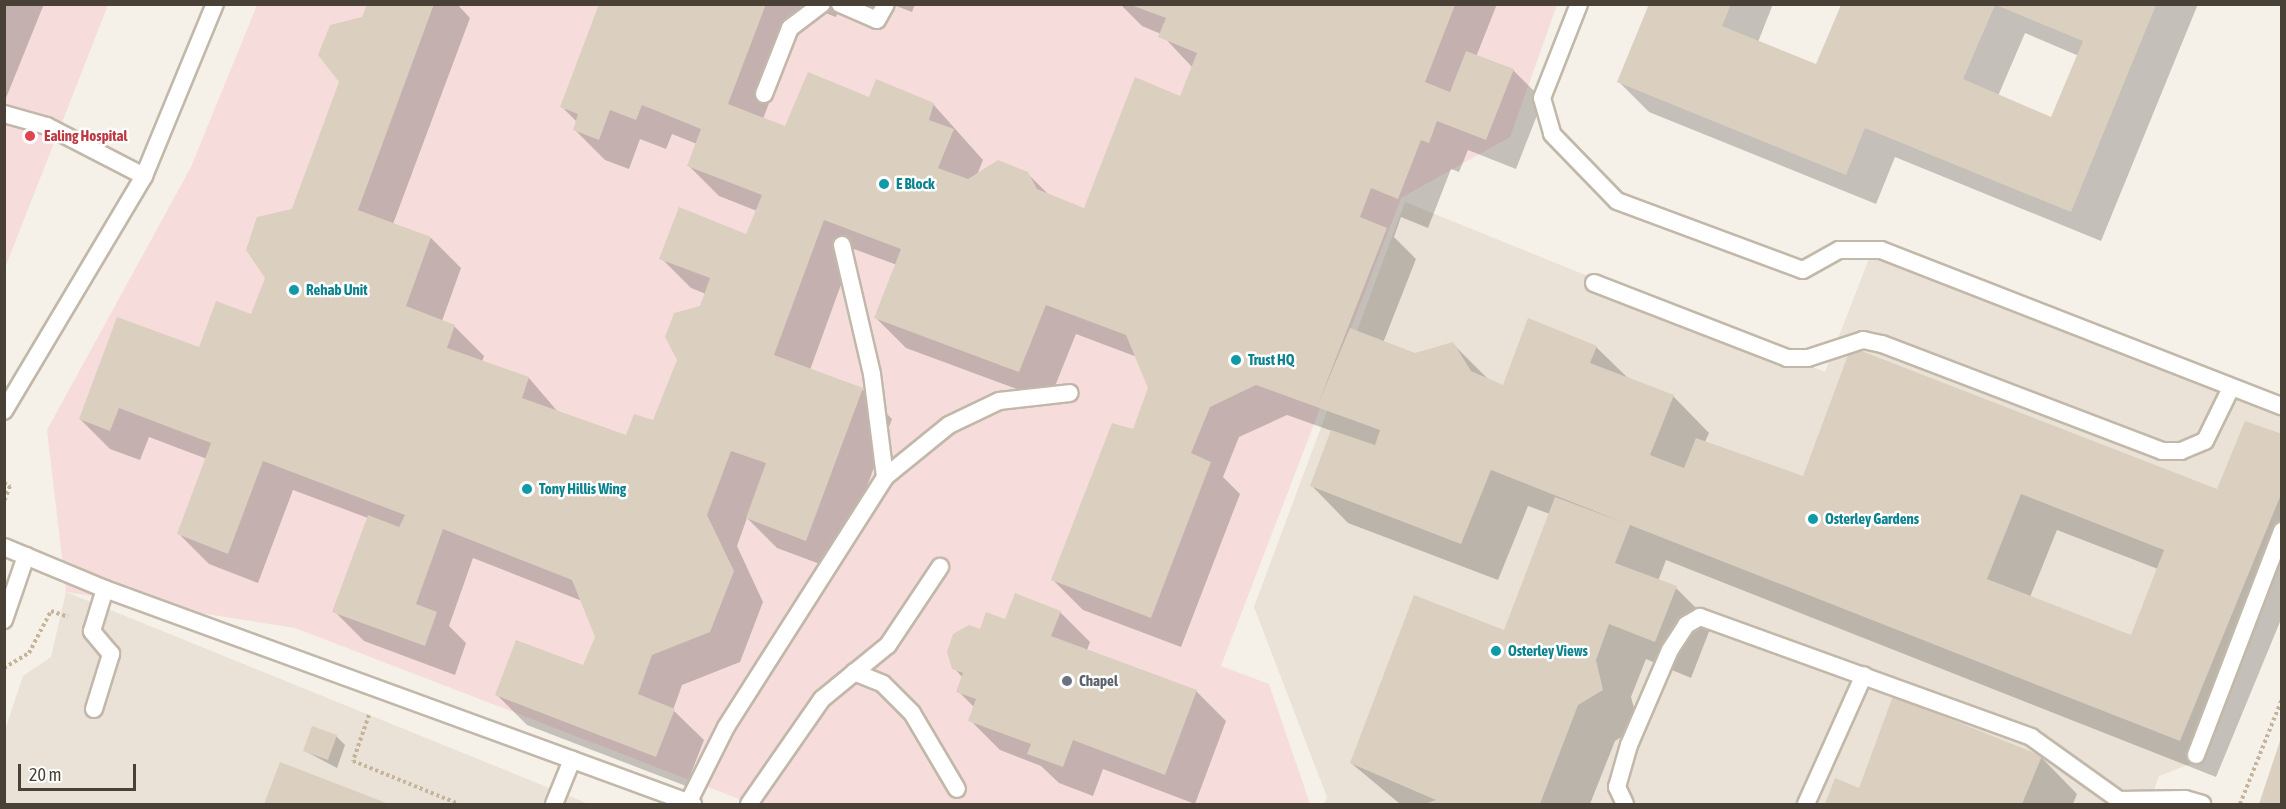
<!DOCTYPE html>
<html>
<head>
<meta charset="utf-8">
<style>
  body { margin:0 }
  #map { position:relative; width:2286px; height:809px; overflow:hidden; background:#f5f0e8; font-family:"Asap Condensed",sans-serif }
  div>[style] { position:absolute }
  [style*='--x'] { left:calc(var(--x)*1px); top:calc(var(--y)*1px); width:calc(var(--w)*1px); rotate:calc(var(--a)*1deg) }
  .residential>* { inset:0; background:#eae2d6 }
  .medical>* { inset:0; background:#f6dddb }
  .shadow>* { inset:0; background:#0003 }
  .building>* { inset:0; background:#dbcfbf }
  .path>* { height:4px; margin-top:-2px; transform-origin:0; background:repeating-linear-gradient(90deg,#c5b39a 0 3px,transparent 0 6px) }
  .roads { filter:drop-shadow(2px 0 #c2b8aa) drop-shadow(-2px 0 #c2b8aa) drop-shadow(0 2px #c2b8aa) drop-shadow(0 -2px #c2b8aa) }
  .service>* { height:16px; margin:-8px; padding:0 8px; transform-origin:8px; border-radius:8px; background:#fff }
  .dots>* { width:16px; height:16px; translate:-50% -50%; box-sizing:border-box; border:3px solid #fff; border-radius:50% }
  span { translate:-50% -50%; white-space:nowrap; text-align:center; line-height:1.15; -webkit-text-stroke:5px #fff; paint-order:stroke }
  .health-label { font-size:15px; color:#be3a42; font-weight:700 }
  .left { translate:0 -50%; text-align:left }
  .culture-label { font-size:15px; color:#0d838f; font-weight:700 }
  .worship-label { font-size:15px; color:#5b616d; font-weight:700 }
  .frame { position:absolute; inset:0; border:6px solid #494136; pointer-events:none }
  .scale { position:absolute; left:18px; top:764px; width:118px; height:27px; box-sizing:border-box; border:3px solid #494136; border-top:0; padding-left:8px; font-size:18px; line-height:21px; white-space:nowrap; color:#494136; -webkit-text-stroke:4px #fff; paint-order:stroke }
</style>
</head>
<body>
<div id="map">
  <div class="residential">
    <i style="clip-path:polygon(1405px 202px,1825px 372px,1872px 251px,2281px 408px,2281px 520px,2190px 764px,2159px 776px,2149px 804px,1324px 804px,1327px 797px,1254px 607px)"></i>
    <i style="clip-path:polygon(66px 592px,589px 804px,5px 804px,5px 730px,23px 676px,51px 657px)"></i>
  </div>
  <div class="medical">
    <i style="clip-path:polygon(5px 5px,108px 5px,5px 268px)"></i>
    <i style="clip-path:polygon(257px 5px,1557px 5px,1510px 137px,1401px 198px,1221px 666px,1269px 684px,1310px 804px,752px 804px,295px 628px,66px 592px,47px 430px,191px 167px)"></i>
  </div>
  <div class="shadow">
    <i style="clip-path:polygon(4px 4px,44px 4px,4px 103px)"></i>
    <i style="clip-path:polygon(evenodd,369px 4px,457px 4px,470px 18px,393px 224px,431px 238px,461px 268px,442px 321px,454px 326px,484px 356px,482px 362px,529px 378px,558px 412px,626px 437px,654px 421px,706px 294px,691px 288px,661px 258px,747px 236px,757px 211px,719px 196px,689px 166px,697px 144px,672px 134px,666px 149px,640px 139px,629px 169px,605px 160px,575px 130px,577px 122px,561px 106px,601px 4px,841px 4px,836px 17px,806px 6px,763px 119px,786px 128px,869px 99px,933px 104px,983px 160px,977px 175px,1027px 173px,1051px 197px,1085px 210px,1181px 98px,1193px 68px,1161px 34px,1142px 26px,1120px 4px,1497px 4px,1476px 57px,1513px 70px,1543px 100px,1516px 169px,1468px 150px,1459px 172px,1451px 169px,1428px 228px,1401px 217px,1394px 237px,1416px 259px,1383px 343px,1415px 355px,1453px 344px,1489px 380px,1504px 387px,1596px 347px,1629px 379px,1673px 396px,1709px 433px,1705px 442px,1803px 478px,2218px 491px,2282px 436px,2282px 617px,2216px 777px,1666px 560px,1658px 581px,1676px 588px,1712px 624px,1691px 678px,1646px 659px,1631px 697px,1639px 726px,1615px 741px,1590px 804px,1400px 804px,1351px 763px,1505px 632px,1550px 514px,1528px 506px,1498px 580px,1348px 523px,1312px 486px,1332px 431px,1287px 415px,1239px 437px,1223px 477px,1240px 494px,1181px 647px,1083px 610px,1053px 580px,1133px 431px,1150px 388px,1137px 357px,1076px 334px,1049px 401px,906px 348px,876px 318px,897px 265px,854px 249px,810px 370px,862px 389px,892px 419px,836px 570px,777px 548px,747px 518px,737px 546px,763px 602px,740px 662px,682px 685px,673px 710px,704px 740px,686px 786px,527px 725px,497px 695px,584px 667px,596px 637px,582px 601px,473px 558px,449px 626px,466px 643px,455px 675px,364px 641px,334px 611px,368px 518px,293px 490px,258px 583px,209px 564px,179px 534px,207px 459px,149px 437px,140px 460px,110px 449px,80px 419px,252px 316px,369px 4px,2057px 530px,2158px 569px,2131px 637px,2030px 597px,2057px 530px)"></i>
    <i style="clip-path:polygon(891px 4px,915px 4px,912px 12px)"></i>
    <i style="clip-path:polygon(evenodd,1650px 4px,1773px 4px,1758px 42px,1817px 66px,1842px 4px,2198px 4px,2101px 241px,1895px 157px,1876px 204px,1649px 112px,1619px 82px,1650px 4px,2025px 33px,2079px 56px,2052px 119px,1998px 96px,2025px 33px)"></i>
    <i style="clip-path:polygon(1060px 612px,1090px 642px,1087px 650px,1196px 691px,1226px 721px,1195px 804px,1103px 769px,1093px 796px,1059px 783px,1041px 766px,1000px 750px,970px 720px,975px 708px,958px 691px,963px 678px,954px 668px,981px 631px)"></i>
    <i style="clip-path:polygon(336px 736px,345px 745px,337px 768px,305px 751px)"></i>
    <i style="clip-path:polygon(2041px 757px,2077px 794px,2073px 804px,1827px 804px,1836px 780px,1860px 790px)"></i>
    <i style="clip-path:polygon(281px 764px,385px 804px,265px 804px)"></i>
  </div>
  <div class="building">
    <i style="clip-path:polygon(evenodd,367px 4px,434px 4px,358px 210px,431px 237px,406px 306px,455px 325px,447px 348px,529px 377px,522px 398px,626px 435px,634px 414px,653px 420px,677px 360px,665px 337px,674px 313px,700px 306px,710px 278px,659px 259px,679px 207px,746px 234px,762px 195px,687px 166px,701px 129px,642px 105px,636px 120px,610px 110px,599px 140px,573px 130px,578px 114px,560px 107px,599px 4px,766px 4px,728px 104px,785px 126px,808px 72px,869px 97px,876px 79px,934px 103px,929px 120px,954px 129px,938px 168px,968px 179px,998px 160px,1028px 172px,1037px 189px,1084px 208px,1135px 77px,1180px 96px,1197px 53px,1158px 37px,1166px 18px,1131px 5px,1455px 5px,1425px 82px,1450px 92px,1466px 51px,1514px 69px,1486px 140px,1437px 121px,1429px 143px,1421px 140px,1398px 199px,1371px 188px,1360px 217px,1387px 228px,1318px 404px,1350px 328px,1415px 353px,1453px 342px,1471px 371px,1503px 385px,1528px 318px,1597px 346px,1590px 363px,1674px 395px,1650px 455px,1684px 468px,1696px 438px,1803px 476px,1851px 347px,2217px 489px,2245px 421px,2282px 434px,2282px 492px,2180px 741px,1630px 525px,1615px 563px,1677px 586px,1655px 642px,1609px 624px,1596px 660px,1603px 690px,1578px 705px,1540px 804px,1424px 804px,1436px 800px,1350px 763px,1414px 595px,1504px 630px,1555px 497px,1625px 523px,1491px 470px,1461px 544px,1310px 486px,1331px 430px,1375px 445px,1380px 430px,1256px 385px,1210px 407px,1191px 453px,1211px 462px,1151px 618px,1051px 580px,1112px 423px,1133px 429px,1148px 388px,1126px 335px,1046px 305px,1019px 372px,874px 318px,901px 249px,824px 220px,774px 355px,863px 388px,806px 541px,746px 518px,766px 463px,731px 451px,707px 515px,734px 571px,710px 632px,652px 655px,638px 694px,675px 709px,656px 757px,495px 695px,516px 640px,583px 665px,595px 637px,572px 580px,443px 529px,416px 604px,437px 612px,425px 646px,332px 612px,368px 515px,399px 527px,405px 515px,263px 461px,228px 554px,177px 534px,211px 443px,119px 408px,110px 431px,79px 419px,117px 317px,199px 347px,216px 301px,251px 314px,265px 278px,246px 250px,257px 217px,292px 209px,339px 82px,318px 55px,330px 25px,362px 17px,367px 4px,2021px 494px,2164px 550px,2131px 635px,1987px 579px,2021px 494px)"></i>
    <i style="clip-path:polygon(1649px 4px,1731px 4px,1722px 26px,1816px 64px,1841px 5px,1995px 5px,1963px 79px,2051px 117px,2083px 41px,1996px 5px,2156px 5px,2071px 212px,1865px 128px,1846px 175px,1617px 82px)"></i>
    <i style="clip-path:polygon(1015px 593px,1061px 611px,1051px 636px,1197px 690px,1165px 775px,1073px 740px,1063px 767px,1027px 754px,1031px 744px,968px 721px,976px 699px,956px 692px,963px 673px,952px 669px,947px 652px,953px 634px,969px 625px,980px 629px,986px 612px,1005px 619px)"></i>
    <i style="clip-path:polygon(1893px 696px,2042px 756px,2022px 804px,1825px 804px,1835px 778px,1859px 788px)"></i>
    <i style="clip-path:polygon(312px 726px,337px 735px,328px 760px,303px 751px)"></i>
    <i style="clip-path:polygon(2281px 738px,2282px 804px,2259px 804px)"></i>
    <i style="clip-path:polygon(280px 762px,389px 804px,264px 804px)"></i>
  </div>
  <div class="path">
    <i style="--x:4;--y:483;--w:7;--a:27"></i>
    <i style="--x:10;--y:486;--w:17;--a:111"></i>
    <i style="--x:4;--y:668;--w:29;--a:-31"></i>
    <i style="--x:29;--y:653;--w:47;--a:-62.4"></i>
    <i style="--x:51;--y:611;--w:18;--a:19"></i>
    <i style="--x:369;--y:715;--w:49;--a:109.2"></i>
    <i style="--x:353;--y:761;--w:114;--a:22.1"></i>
    <i style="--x:2240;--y:804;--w:113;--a:-68.2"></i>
  </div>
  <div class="roads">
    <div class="service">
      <i style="--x:840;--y:4;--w:40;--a:23.4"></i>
      <i style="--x:877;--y:20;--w:18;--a:-61"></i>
      <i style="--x:1579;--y:4;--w:101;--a:111.5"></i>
      <i style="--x:1542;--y:98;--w:37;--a:74"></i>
      <i style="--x:1552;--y:134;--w:93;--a:45.9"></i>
      <i style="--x:1617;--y:201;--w:198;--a:20.4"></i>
      <i style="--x:1803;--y:270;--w:41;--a:-29.1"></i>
      <i style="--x:1839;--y:250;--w:42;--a:0"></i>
      <i style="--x:1881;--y:250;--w:430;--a:21.3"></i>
      <i style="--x:764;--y:94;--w:71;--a:-68.5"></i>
      <i style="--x:790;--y:28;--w:40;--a:-37"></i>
      <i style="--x:4;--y:114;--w:45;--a:15.6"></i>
      <i style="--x:47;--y:126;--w:109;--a:27.3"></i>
      <i style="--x:842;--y:245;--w:132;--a:76.9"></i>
      <i style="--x:872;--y:374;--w:104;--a:82.8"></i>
      <i style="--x:1594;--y:283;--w:207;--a:21.2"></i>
      <i style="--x:1787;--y:358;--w:21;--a:0"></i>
      <i style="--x:1808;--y:358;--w:58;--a:-18.1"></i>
      <i style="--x:1863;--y:340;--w:19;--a:12"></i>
      <i style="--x:1882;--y:344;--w:300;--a:20.9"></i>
      <i style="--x:2162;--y:451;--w:19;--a:0"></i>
      <i style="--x:2181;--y:451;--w:26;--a:-23"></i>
      <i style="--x:2205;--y:441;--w:59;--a:-63.9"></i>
      <i style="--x:4;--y:411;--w:274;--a:-59.2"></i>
      <i style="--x:144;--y:176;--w:186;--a:-67.6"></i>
      <i style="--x:4;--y:547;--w:109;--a:22.6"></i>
      <i style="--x:105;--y:589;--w:626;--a:20.08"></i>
      <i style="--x:4;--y:620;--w:68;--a:-71"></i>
      <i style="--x:854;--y:672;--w:31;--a:22"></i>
      <i style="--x:883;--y:684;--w:41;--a:45"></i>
      <i style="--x:912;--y:713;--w:88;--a:59.4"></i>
      <i style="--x:94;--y:709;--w:58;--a:-72.8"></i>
      <i style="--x:111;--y:654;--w:30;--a:-130"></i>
      <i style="--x:92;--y:631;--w:44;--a:-72.8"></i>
      <i style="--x:2196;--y:755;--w:240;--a:-69"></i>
      <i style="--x:688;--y:803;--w:85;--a:-63.4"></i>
      <i style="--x:726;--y:727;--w:296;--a:-57.5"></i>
      <i style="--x:885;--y:477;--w:82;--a:-39.1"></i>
      <i style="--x:949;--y:425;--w:55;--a:-25.6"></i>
      <i style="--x:999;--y:401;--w:71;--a:-6.4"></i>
      <i style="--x:554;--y:804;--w:48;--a:-67.8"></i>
      <i style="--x:749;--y:804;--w:128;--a:-55.2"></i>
      <i style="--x:822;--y:699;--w:85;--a:-39.3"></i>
      <i style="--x:888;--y:645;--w:94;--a:-56.3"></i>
      <i style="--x:1625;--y:804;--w:19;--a:-115"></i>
      <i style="--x:1617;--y:787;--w:44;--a:-74.1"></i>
      <i style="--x:1629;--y:745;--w:103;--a:-66.7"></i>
      <i style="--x:1670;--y:650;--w:30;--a:-57"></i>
      <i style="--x:1686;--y:625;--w:16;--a:-30"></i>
      <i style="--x:1700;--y:617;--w:352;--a:19.9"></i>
      <i style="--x:2031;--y:737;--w:108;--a:35.6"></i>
      <i style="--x:2119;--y:800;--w:66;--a:-0.9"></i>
      <i style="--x:2185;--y:799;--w:18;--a:16"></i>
      <i style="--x:1806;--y:804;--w:141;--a:-65.8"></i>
    </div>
  </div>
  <div class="dots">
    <i style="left:30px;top:136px;background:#e0444e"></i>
    <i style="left:884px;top:184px;background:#0f9aa8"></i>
    <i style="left:294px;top:290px;background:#0f9aa8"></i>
    <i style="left:1236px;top:360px;background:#0f9aa8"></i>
    <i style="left:527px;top:489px;background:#0f9aa8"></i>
    <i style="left:1813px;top:519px;background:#0f9aa8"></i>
    <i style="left:1496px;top:651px;background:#0f9aa8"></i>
    <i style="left:1067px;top:681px;background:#6b7280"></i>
  </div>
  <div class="health-label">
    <span class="left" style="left:44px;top:136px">Ealing Hospital</span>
  </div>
  <div class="culture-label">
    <span class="left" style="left:896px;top:184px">E Block</span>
    <span class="left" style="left:306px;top:290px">Rehab Unit</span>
    <span class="left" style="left:1248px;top:360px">Trust HQ</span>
    <span class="left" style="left:539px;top:489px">Tony Hillis Wing</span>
    <span class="left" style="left:1825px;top:519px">Osterley Gardens</span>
    <span class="left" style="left:1508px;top:651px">Osterley Views</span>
  </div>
  <div class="worship-label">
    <span class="left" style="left:1079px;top:681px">Chapel</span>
  </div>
  <div class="frame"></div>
  <div class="scale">20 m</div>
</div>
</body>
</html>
